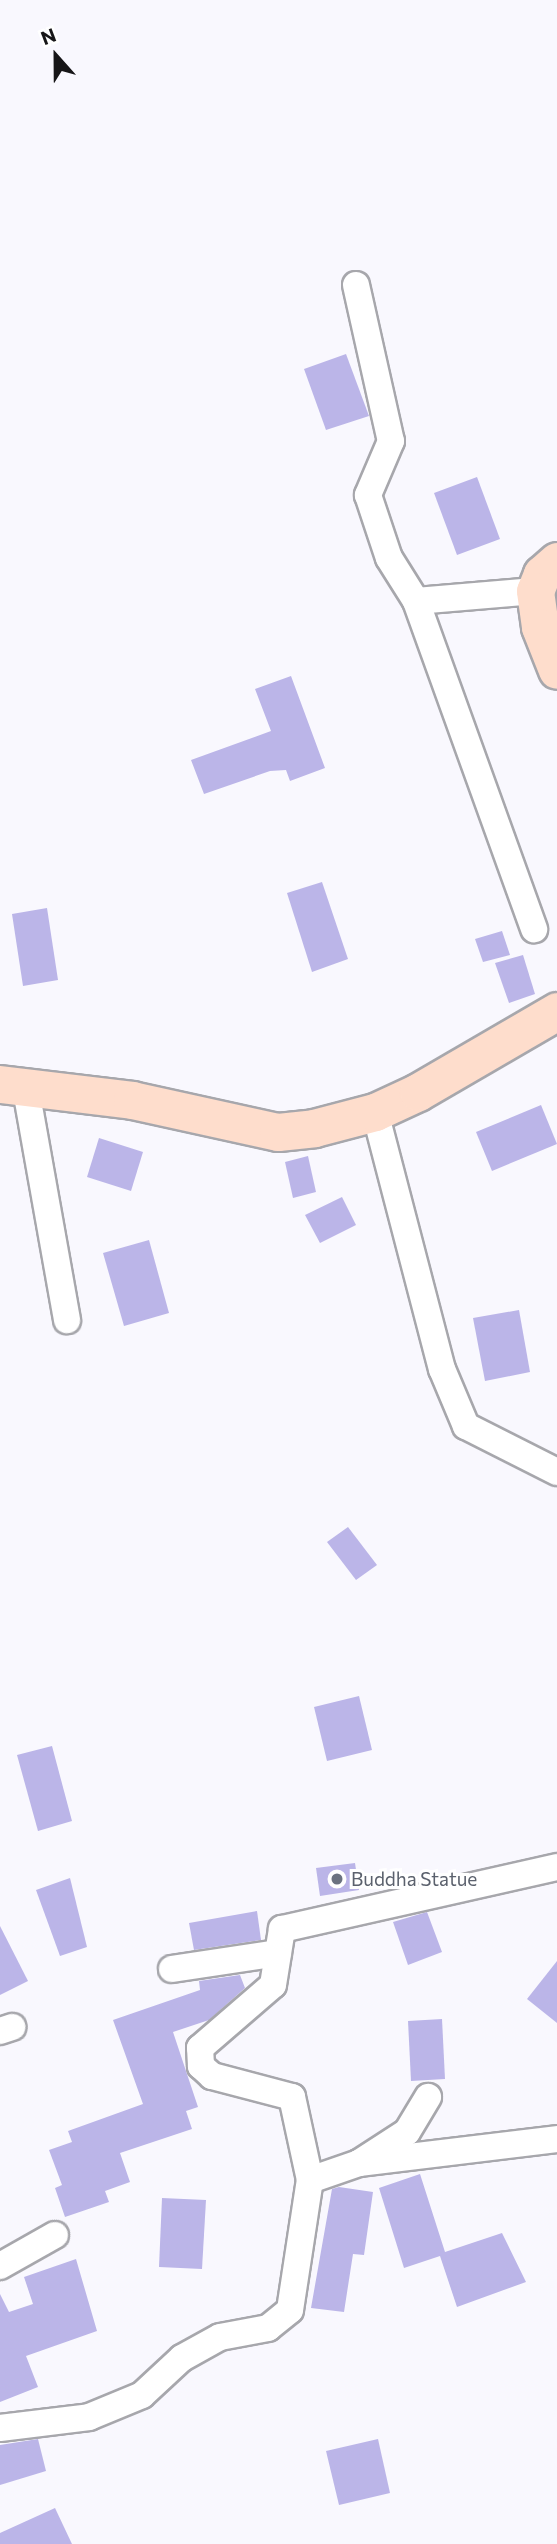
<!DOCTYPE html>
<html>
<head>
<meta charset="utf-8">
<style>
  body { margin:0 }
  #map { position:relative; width:557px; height:2544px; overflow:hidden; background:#f9f8fe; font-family:Commissioner,sans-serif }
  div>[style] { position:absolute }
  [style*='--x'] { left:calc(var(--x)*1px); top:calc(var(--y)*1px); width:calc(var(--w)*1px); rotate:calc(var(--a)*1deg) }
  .building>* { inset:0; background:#bbb5e8 }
  .roads { filter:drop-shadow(2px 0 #a7a7ac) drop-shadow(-2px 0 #a7a7ac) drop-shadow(0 2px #a7a7ac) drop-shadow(0 -2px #a7a7ac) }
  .street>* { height:26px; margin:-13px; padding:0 13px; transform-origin:13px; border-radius:13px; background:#fff }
  .secondary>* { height:37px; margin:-18.5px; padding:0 18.5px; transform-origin:18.5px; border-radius:18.5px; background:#feddcc }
  .dots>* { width:19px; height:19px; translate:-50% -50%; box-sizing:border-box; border:4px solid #fff; border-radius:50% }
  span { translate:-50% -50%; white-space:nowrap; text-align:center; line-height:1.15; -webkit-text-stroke:6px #fff; paint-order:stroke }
  .worship-label { font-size:19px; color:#5b616d }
  .left { translate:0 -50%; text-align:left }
  .north { position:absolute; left:21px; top:21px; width:70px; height:70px; -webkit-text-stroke:5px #fff; paint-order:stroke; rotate:339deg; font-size:19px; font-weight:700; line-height:28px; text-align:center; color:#171618 }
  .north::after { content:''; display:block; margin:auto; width:24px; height:32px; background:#171618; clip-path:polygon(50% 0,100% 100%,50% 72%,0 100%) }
</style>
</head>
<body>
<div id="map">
  <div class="building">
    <i style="clip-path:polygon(346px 354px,369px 416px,326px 430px,304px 369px)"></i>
    <i style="clip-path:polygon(477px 477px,500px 539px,457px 555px,434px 493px)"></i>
    <i style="clip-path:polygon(291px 676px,325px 768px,290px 781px,286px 770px,270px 771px,204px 794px,191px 760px,271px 731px,255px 689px)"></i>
    <i style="clip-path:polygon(322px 882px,348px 959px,312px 972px,287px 893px)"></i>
    <i style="clip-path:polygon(47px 908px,58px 980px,23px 986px,12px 914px)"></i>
    <i style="clip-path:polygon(502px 931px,510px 955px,483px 962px,475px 939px)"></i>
    <i style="clip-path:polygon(523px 955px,535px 994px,509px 1003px,495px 963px)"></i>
    <i style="clip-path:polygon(541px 1105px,557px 1144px,492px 1171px,476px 1132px)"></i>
    <i style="clip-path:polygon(99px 1138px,143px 1152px,131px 1191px,87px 1177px)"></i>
    <i style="clip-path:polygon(308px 1156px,316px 1192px,293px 1198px,285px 1162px)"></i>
    <i style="clip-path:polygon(342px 1197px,356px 1225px,320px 1243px,305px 1215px)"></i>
    <i style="clip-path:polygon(149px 1240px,169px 1313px,124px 1326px,103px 1253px)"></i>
    <i style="clip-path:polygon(519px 1310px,530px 1372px,485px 1381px,473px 1318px)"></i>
    <i style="clip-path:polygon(348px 1527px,377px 1565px,356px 1580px,327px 1542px)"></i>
    <i style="clip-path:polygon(359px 1696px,372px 1750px,327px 1761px,314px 1707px)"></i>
    <i style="clip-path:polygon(52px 1746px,72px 1821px,38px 1831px,17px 1755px)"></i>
    <i style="clip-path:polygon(355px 1863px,359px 1890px,320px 1896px,316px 1868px)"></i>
    <i style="clip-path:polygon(70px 1878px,87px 1947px,60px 1956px,36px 1890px)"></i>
    <i style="clip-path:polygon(257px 1911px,261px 1940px,194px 1950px,189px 1923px)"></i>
    <i style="clip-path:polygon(427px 1912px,442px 1952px,408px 1965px,393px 1922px)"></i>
    <i style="clip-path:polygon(0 1926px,28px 1981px,0 1995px)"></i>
    <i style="clip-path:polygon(557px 1961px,557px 2023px,527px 1999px)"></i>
    <i style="clip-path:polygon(240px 1975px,245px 1988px,209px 2020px,173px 2032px,198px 2107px,186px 2111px,192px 2129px,120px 2153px,130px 2182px,105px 2191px,109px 2202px,65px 2217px,55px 2188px,62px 2185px,49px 2150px,72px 2142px,68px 2131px,143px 2104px,113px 2020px,200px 1990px,199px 1981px)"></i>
    <i style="clip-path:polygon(442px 2019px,445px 2079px,411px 2081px,408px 2021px)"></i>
    <i style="clip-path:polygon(420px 2174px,445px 2252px,502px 2233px,526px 2282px,457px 2307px,440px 2256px,404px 2268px,379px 2188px)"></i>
    <i style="clip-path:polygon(339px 2187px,373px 2192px,364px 2255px,353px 2254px,344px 2312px,311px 2308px,332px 2189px)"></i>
    <i style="clip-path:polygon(162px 2198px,206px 2200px,202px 2269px,159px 2267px)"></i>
    <i style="clip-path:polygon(76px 2259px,97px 2331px,26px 2356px,38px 2387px,0 2402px,0 2294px,9px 2312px,33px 2304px,24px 2277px)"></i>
    <i style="clip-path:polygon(38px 2439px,46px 2471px,0 2485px,0 2445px)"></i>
    <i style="clip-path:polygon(378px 2439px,390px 2493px,339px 2505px,326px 2451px)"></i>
    <i style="clip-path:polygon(55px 2508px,72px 2544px,0 2544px,0 2533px)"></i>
  </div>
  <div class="roads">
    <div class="street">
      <i style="--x:356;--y:285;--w:160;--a:77.4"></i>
      <i style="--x:391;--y:441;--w:59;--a:113.1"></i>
      <i style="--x:368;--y:495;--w:66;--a:71.6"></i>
      <i style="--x:389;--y:558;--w:51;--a:57.9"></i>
      <i style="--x:416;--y:601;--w:119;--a:-4.8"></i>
      <i style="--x:416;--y:601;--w:349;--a:70.2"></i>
      <i style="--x:25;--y:1084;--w:240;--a:79.9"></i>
      <i style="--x:375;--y:1112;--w:266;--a:75.4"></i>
      <i style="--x:442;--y:1369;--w:62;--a:67.2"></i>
      <i style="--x:466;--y:1426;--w:102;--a:26.8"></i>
      <i style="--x:172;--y:1969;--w:107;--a:-8.6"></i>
      <i style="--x:0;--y:2031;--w:13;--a:-18"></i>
      <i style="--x:359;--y:2163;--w:199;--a:-6.9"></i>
      <i style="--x:310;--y:2180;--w:52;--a:-19.1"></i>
      <i style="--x:359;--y:2163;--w:57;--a:-32.9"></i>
      <i style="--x:407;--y:2132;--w:41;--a:-59"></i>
      <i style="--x:0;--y:2266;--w:63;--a:-29.4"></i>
      <i style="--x:0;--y:2428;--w:90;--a:-7"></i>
      <i style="--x:89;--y:2417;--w:57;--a:-22.5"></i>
      <i style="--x:142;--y:2395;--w:54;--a:-42.8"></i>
      <i style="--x:182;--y:2358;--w:43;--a:-28.9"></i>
      <i style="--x:220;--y:2337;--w:49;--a:-10.6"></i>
      <i style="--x:268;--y:2328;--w:28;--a:-39"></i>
      <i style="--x:290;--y:2310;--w:132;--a:-81.3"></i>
      <i style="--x:310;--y:2180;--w:85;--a:-102.2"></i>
      <i style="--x:292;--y:2097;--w:83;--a:-165.3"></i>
      <i style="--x:212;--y:2076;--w:15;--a:-138"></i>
      <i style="--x:201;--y:2066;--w:18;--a:-93"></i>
      <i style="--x:200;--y:2048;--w:96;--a:-40.8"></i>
      <i style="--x:273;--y:1985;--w:57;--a:-80.9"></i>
      <i style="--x:282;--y:1929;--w:282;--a:-12.7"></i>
    </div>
    <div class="secondary">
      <i style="--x:557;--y:561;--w:20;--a:139"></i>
      <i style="--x:542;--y:574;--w:18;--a:112"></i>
      <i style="--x:535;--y:591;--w:36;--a:82"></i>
      <i style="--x:540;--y:627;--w:46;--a:68.4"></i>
      <i style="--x:0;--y:1084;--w:133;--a:6.9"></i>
      <i style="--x:132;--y:1100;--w:149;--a:12.4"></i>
      <i style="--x:278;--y:1132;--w:36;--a:-6"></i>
      <i style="--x:314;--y:1128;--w:63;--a:-14.7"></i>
      <i style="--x:375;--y:1112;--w:47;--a:-24.9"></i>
      <i style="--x:418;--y:1092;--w:161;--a:-30.2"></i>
    </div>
  </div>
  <div class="dots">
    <i style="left:337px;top:1879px;background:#6b7280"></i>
  </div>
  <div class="worship-label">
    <span class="left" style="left:351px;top:1879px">Buddha Statue</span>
  </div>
  <div class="north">N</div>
</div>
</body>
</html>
